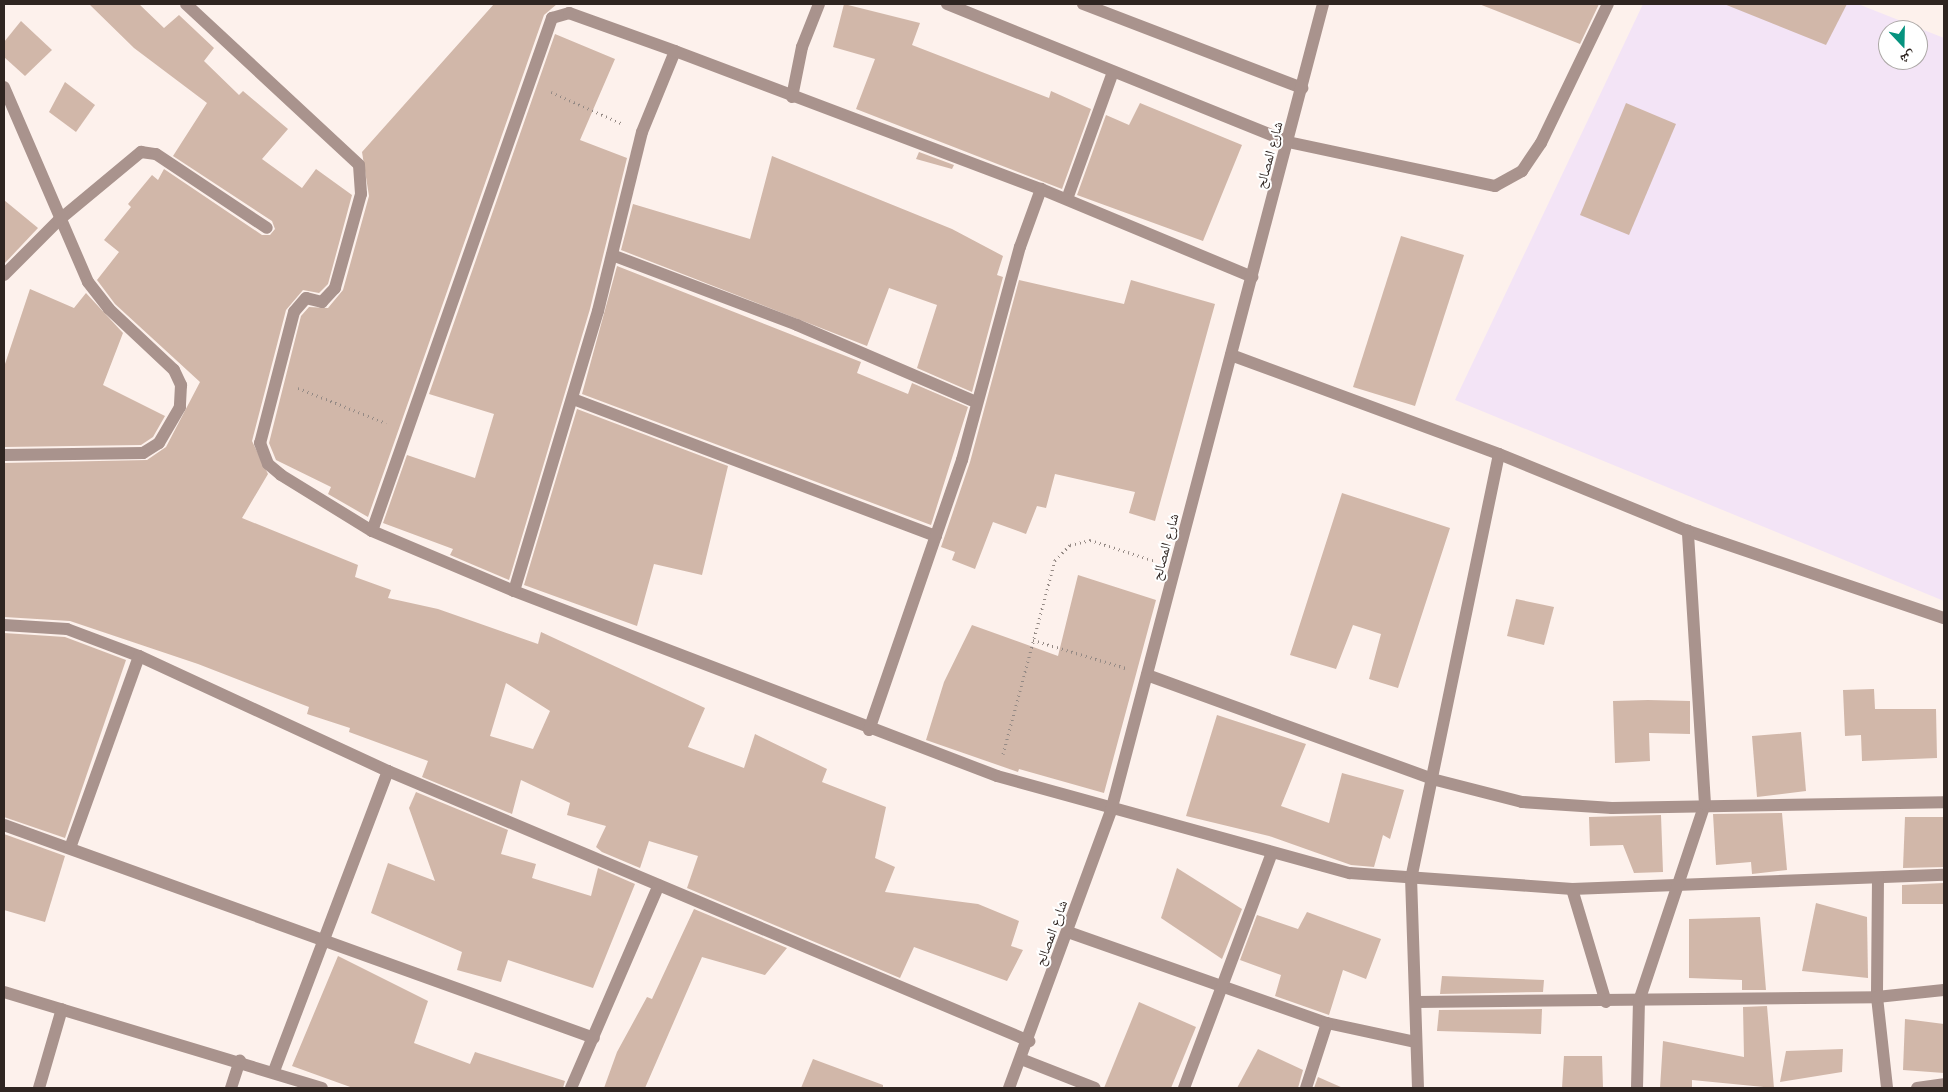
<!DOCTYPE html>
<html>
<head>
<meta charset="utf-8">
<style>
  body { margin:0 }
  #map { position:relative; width:1948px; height:1092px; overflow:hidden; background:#fdf1ec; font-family:Roboto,"Noto Naskh Arabic",sans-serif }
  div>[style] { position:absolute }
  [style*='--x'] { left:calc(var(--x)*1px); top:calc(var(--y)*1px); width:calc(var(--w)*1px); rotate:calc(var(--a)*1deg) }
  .industrial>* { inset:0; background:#f3e4f6 }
  .building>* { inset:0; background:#d1b7a9 }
  .path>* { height:3px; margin-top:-1.5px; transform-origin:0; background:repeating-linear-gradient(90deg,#958a85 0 1px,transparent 0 5px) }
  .service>* { height:12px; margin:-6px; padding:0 6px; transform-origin:6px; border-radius:6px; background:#a9938d }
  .minor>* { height:12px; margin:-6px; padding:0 6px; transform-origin:6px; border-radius:6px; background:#a9938d }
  span { translate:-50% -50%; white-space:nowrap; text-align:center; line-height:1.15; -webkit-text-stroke:4px #fff; paint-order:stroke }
  .street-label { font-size:14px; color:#2f2521 }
  .frame { position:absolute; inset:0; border:5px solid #2f2521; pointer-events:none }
  .north { position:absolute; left:1878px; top:20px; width:50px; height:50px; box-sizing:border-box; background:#fff; border:1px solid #aca8a6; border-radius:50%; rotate:159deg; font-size:14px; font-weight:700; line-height:20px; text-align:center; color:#2f2521 }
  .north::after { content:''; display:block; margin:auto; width:18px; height:22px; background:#06937f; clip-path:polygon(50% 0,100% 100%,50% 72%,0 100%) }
</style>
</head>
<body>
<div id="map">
  <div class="industrial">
    <i style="clip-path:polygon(evenodd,1643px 4px,1858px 4px,1944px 38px,1944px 601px,1455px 400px,1643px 4px,1888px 30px,1918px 30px,1918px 60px,1888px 60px,1888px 30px)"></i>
  </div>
  <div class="building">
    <i style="clip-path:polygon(evenodd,89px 4px,139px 4px,164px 28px,179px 15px,214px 48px,204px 61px,239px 95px,243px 91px,288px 129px,262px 159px,302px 188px,316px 169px,352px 195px,328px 284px,319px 293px,303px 290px,286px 310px,252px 441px,268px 474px,242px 518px,358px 565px,355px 577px,391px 590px,388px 598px,438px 609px,538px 644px,541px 632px,705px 708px,688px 747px,744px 768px,755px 734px,827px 769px,822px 782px,886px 807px,875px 858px,895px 867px,885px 892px,978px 904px,1019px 921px,1011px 946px,1023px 950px,1007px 981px,914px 947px,900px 978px,687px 888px,698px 856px,649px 841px,640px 868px,602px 852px,596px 847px,606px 826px,567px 815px,570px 803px,521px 780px,512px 814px,422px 777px,428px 761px,349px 732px,350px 728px,307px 714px,309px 707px,198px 664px,70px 621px,4px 617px,4px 463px,147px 460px,166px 447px,200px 382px,115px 304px,97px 280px,119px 252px,104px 240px,131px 207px,128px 204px,152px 175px,158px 180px,164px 169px,262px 235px,270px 235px,275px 229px,272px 221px,173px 156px,207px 103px,134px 48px,89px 4px,506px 683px,550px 711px,533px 749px,490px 736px,506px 683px)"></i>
    <i style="clip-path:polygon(494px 4px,557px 4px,544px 15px,368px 517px,328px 494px,331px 487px,276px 460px,269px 443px,301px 316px,309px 307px,328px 308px,343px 290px,369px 196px,362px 152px)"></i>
    <i style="clip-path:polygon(844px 4px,920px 23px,912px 45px,1049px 98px,1051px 91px,1091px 109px,1062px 189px,856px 109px,875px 59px,833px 47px)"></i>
    <i style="clip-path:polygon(1479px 4px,1599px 4px,1580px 44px)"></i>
    <i style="clip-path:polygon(1724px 4px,1847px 4px,1826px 45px)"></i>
    <i style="clip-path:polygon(21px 21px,52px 50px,25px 76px,4px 57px,4px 42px)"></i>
    <i style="clip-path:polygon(555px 34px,615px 59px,580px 140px,627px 158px,590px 309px,509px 580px,450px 555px,453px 549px,383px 523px,407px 455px,475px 478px,494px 414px,429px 394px)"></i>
    <i style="clip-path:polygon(65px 82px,95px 105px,76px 132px,49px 112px)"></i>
    <i style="clip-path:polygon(1140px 103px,1242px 145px,1203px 241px,1077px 195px,1106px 115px,1129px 125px)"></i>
    <i style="clip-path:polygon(1626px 103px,1676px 124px,1629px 235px,1580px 215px)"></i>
    <i style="clip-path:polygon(919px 152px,954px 165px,952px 169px,916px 159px)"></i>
    <i style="clip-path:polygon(772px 156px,952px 229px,1003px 256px,997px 275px,1003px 277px,972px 392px,917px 368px,937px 305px,889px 288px,867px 346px,621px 250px,633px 204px,750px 239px)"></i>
    <i style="clip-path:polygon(4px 200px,38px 228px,4px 264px)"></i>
    <i style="clip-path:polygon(1401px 236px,1464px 255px,1415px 406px,1353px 387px)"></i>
    <i style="clip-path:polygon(617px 266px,861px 362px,857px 373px,908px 394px,912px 383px,968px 407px,931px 525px,582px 394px)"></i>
    <i style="clip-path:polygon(1019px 280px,1124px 304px,1131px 280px,1215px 304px,1155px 521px,1129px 513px,1135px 492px,1055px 474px,1046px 508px,1037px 506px,1026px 534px,993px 522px,975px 569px,952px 560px,955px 552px,941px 547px,970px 462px)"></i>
    <i style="clip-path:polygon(30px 289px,74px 308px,86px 293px,123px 333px,103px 385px,165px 416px,153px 437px,141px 445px,4px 447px,4px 367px)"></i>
    <i style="clip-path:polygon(577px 409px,728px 466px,702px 575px,654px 564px,637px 626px,524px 585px)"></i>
    <i style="clip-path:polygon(1342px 493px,1450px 528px,1398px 688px,1369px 679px,1381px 634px,1353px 625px,1336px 669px,1290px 655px)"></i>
    <i style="clip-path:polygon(1078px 575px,1156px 600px,1104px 793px,1019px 769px,1018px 772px,926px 740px,944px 682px,972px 625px,1058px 656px)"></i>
    <i style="clip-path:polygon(1516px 599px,1554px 607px,1544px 645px,1507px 636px)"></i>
    <i style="clip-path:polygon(4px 633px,65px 637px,126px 660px,65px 838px,4px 817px)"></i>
    <i style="clip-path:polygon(1874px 689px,1875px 709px,1936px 709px,1937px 758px,1862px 761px,1861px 735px,1845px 736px,1843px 690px)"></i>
    <i style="clip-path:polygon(1648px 700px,1690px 701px,1690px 734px,1649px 733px,1650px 761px,1615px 763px,1613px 701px)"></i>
    <i style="clip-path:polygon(1217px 715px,1306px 744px,1281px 806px,1329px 823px,1342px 773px,1404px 790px,1390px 839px,1383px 835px,1374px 867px,1351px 865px,1269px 836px,1186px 816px)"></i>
    <i style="clip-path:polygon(1801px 732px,1806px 791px,1757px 797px,1752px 736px)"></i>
    <i style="clip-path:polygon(416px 792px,508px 830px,501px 854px,536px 864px,532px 878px,591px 896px,598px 868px,635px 884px,593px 988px,508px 960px,501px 982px,457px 970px,462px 952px,371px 913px,388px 863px,435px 881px,409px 808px)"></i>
    <i style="clip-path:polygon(1782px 813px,1787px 870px,1752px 874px,1751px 862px,1716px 865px,1713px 814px)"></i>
    <i style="clip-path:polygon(1661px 815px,1663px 872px,1634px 873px,1623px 845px,1590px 846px,1589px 817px)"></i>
    <i style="clip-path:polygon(1905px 817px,1944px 817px,1944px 867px,1903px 868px)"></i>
    <i style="clip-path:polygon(4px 834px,65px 856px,45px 922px,4px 910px)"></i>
    <i style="clip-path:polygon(1177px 868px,1242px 909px,1222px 959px,1161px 918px)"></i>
    <i style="clip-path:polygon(1944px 883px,1944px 904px,1902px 904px,1902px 885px)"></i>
    <i style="clip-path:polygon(1816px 903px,1867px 917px,1868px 978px,1802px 971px)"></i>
    <i style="clip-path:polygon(694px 909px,787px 948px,765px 975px,702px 957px,645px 1088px,604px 1088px,617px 1052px,647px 997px,652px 999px)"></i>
    <i style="clip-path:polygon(1307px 912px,1381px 939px,1366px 979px,1343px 970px,1329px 1015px,1275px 996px,1281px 975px,1240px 960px,1257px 915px,1298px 929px)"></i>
    <i style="clip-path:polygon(1760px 917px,1766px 990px,1742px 990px,1742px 980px,1689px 978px,1689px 919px)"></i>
    <i style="clip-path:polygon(338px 956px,428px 1001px,414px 1043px,470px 1064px,475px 1052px,565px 1081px,563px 1088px,353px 1088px,292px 1066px)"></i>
    <i style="clip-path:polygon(1442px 976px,1544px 980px,1543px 992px,1440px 994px)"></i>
    <i style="clip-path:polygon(1139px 1002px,1196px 1027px,1171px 1088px,1104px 1088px)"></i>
    <i style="clip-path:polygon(1767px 1006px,1774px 1088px,1692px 1080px,1692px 1088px,1660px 1088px,1663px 1041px,1744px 1057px,1743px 1007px)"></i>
    <i style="clip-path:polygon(1542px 1009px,1541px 1034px,1437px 1031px,1439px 1010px)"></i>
    <i style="clip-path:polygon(1905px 1019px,1944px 1024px,1944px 1073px,1903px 1070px)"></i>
    <i style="clip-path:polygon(1258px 1049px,1303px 1070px,1298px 1088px,1237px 1088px)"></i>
    <i style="clip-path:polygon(1843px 1049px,1842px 1072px,1780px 1082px,1786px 1051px)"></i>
    <i style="clip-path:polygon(1564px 1056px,1602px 1056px,1603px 1088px,1562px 1088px)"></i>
    <i style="clip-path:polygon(813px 1059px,883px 1085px,883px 1088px,801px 1088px)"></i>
    <i style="clip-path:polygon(1318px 1077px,1343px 1088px,1314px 1088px)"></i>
  </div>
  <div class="path">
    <i style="--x:551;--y:92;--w:79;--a:24"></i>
    <i style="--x:298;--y:388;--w:95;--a:21.7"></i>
    <i style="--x:1033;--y:640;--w:97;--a:16.8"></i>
    <i style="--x:1003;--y:754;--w:201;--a:-75"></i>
    <i style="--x:1055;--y:560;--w:21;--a:-45"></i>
    <i style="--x:1070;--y:545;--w:21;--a:-14"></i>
    <i style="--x:1090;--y:540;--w:68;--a:17.9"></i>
  </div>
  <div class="service">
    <i style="--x:1083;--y:4;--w:235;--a:21"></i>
    <i style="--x:1288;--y:142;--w:212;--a:12"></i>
    <i style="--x:1495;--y:186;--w:31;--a:-29"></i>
    <i style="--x:1522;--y:171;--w:34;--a:-56"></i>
    <i style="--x:1541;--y:143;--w:154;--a:-64.3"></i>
  </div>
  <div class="minor">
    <i style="--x:186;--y:4;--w:236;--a:42.9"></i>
    <i style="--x:359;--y:165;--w:29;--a:86"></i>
    <i style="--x:361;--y:194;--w:98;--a:105.5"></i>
    <i style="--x:335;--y:288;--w:19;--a:133"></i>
    <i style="--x:322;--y:302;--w:16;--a:-166"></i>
    <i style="--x:306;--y:298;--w:18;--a:131"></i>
    <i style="--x:294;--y:312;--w:135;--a:104.5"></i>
    <i style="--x:260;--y:443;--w:22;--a:69"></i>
    <i style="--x:268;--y:464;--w:17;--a:40"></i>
    <i style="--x:281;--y:475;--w:107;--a:31.6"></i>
    <i style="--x:372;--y:531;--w:154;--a:22.9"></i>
    <i style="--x:514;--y:591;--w:517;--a:20.96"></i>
    <i style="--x:997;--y:776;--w:366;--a:15.4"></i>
    <i style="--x:1350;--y:873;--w:223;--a:4.1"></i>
    <i style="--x:1572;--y:889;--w:372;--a:-2.2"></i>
    <i style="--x:947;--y:4;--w:368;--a:22"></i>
    <i style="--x:4;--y:87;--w:212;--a:66.7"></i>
    <i style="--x:88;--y:282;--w:34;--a:52"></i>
    <i style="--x:109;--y:309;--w:89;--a:43.2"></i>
    <i style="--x:174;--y:370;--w:17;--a:65"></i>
    <i style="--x:181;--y:385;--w:22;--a:93"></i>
    <i style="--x:180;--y:407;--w:42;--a:120.3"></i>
    <i style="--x:159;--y:443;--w:19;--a:148"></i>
    <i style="--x:143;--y:453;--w:139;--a:179.2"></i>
    <i style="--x:792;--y:97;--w:51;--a:-78.7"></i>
    <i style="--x:802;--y:47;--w:46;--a:-68.4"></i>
    <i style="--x:1067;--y:199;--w:135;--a:-70.1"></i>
    <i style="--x:612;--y:255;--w:198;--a:20.7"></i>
    <i style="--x:797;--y:325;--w:195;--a:23.3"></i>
    <i style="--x:4;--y:275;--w:78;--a:-45"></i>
    <i style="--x:59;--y:220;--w:107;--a:-39.7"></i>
    <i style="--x:141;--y:152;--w:15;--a:8"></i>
    <i style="--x:156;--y:154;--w:133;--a:33.7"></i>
    <i style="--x:1231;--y:355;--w:286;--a:20.3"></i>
    <i style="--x:1499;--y:454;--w:204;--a:22.2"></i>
    <i style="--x:1688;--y:531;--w:270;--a:18.8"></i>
    <i style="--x:573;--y:399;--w:388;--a:20.7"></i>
    <i style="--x:372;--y:531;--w:544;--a:-70.67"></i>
    <i style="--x:552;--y:18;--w:18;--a:-16"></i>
    <i style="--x:569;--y:13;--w:113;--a:19.7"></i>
    <i style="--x:514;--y:591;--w:292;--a:-73.3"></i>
    <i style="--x:598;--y:311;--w:184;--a:-76.2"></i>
    <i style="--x:642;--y:132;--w:87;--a:-67.8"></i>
    <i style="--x:675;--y:51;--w:391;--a:20.7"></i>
    <i style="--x:1041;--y:189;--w:229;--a:22.6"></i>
    <i style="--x:4;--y:625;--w:63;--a:3.6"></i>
    <i style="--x:67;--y:629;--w:77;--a:20.6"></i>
    <i style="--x:139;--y:656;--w:274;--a:24.8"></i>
    <i style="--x:388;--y:771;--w:696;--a:22.84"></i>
    <i style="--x:1147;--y:675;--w:303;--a:20"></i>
    <i style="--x:1432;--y:779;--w:93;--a:14.3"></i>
    <i style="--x:1522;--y:802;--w:90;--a:3.8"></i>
    <i style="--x:1612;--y:808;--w:332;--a:-1"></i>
    <i style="--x:869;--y:730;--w:286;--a:-71"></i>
    <i style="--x:962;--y:460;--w:221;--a:-74.8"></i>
    <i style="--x:1020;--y:247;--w:62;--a:-70.1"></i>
    <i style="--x:4;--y:825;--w:627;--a:19.85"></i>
    <i style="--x:70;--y:848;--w:204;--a:-70.2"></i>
    <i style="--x:1878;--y:878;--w:119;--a:90.5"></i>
    <i style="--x:1877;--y:997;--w:92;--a:83.7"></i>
    <i style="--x:1572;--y:889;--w:118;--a:73.3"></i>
    <i style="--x:1068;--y:932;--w:275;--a:19.4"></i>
    <i style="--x:1327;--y:1023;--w:91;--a:12.1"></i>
    <i style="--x:4;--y:992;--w:332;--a:16.8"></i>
    <i style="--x:1416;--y:1002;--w:461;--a:-0.6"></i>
    <i style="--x:1877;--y:997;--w:67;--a:-6"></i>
    <i style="--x:1021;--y:1059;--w:79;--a:21.4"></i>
    <i style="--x:274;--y:1071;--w:321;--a:-69.2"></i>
    <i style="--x:39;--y:1088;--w:82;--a:-73.8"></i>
    <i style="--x:231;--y:1088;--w:29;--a:-72"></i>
    <i style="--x:571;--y:1088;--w:221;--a:-66.6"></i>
    <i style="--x:1009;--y:1088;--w:295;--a:-69.8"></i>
    <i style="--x:1111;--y:811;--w:834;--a:-75.28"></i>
    <i style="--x:1184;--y:1088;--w:249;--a:-69.5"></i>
    <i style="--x:1306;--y:1088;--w:68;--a:-72.1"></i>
    <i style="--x:1418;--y:1088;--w:209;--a:-91.9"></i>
    <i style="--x:1411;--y:879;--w:434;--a:-78.3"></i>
    <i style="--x:1637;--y:1088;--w:87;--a:-88.7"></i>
    <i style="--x:1639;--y:1001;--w:208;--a:-71.5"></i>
    <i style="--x:1705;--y:804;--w:274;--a:-93.6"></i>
    <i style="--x:1917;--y:1088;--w:27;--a:-8"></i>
  </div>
  <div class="street-label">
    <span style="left:1269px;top:155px;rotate:-75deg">شارع المصالح</span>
    <span style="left:1165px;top:547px;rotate:-75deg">شارع المصالح</span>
    <span style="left:1051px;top:933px;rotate:-70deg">شارع المصالح</span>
  </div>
  <div class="frame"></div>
  <div class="north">ش</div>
</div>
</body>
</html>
